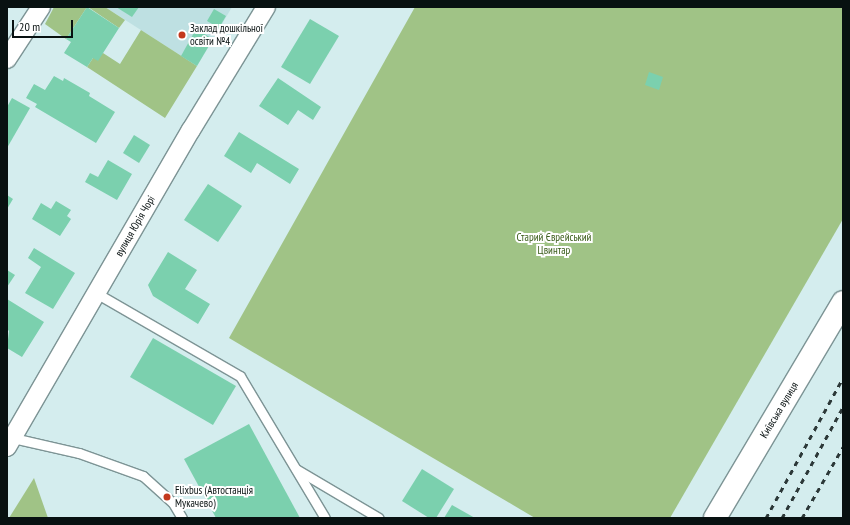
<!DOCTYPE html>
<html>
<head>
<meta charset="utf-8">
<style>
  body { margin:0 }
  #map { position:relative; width:850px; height:525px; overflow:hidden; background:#d4edee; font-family:"PT Sans Narrow",sans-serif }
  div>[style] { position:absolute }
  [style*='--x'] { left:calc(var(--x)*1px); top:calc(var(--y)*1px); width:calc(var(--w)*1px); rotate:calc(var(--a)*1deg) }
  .built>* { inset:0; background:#bee0e2 }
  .green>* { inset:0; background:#a0c386 }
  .building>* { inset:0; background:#7bd0ae }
  .roads { filter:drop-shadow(1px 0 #7d9495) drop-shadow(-1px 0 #7d9495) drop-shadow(0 1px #7d9495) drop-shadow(0 -1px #7d9495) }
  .service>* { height:9px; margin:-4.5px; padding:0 4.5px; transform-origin:4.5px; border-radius:4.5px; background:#fff }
  .minor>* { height:18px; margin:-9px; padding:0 9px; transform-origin:9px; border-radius:9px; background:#fff }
  .tertiary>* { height:22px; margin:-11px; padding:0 11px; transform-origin:11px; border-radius:11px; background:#fff }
  .rail>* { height:3px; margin-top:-1.5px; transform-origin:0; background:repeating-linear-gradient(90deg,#2c3838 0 5px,transparent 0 10px) }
  .dots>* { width:11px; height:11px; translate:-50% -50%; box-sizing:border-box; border:2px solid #fff; border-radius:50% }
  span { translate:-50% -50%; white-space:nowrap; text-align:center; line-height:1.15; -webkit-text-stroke:4px #fff; paint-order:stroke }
  .poi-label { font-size:11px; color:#081111 }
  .left { translate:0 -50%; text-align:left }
  .street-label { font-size:11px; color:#081111 }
  .park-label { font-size:11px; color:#3a5c1a }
  .frame { position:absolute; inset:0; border:8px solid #081111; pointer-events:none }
  .scale { position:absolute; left:12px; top:20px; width:61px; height:18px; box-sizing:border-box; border:2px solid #081111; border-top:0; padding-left:5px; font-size:12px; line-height:14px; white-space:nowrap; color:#081111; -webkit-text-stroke:3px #fff; paint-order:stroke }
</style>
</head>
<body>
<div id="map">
  <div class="built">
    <i style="clip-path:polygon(105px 7px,232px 7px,197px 66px)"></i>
  </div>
  <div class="green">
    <i style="clip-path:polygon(54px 7px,87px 7px,66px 39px,45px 24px)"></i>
    <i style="clip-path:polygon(88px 7px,105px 7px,125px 20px,119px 28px)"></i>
    <i style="clip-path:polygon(415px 7px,843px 7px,843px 219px,670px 518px,535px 518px,229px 338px)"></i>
    <i style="clip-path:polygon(141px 30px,197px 66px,165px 118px,87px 67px,93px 58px,103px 53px,120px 64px)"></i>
    <i style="clip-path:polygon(34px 478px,48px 518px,9px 518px)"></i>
  </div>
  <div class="building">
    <i style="clip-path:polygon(87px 7px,119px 28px,98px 61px,93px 58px,87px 67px,64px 53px,71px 42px,66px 39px)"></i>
    <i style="clip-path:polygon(116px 7px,139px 7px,132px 17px)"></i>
    <i style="clip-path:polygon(214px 9px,226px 16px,219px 28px,207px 21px)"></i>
    <i style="clip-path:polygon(310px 19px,339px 36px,310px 84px,281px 67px)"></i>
    <i style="clip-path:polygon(196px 29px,213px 39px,197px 66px,181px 56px)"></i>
    <i style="clip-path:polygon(649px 72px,663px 77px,659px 90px,645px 85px)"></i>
    <i style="clip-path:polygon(54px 76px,63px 81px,64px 78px,90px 93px,89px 96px,115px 112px,96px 143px,35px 107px,37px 104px,26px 98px,34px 84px,45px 90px)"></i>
    <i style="clip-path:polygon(278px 78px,321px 107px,313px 120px,298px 110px,288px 125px,259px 106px)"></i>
    <i style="clip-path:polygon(12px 98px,30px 108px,7px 148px,7px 107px)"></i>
    <i style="clip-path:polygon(239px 132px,299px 169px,290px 184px,257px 163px,251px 173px,224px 156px)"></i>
    <i style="clip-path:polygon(134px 135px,150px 145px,139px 163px,123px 153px)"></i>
    <i style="clip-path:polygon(108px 160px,132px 174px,117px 200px,85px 182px,90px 173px,98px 177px)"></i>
    <i style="clip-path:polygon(208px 184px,242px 206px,218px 242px,184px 220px)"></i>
    <i style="clip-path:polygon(7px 195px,13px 199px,7px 209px)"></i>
    <i style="clip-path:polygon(56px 201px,71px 210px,67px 216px,71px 219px,60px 236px,32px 219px,41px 203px,51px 209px)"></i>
    <i style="clip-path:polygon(34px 248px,75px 273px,53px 309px,25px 293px,41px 267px,28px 258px)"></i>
    <i style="clip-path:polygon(168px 252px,197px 270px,185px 289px,210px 304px,198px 324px,153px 296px,148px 285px)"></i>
    <i style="clip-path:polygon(7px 270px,15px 275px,7px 287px)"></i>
    <i style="clip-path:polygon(7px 299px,44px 322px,22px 357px,7px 348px,9px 331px,7px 329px)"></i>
    <i style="clip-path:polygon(153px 338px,236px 386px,213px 425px,130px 377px)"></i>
    <i style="clip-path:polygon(249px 424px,300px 518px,216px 518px,184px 459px)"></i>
    <i style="clip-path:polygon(422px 469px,454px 489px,436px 518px,429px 518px,402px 501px)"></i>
    <i style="clip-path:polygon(452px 505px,475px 518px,444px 518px)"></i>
  </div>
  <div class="roads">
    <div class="service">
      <i style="--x:96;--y:293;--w:166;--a:30"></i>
      <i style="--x:240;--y:376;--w:165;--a:59.1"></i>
      <i style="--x:13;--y:438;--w:68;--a:12.8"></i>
      <i style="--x:79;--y:453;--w:68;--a:19.8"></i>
      <i style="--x:143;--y:476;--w:40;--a:42"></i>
      <i style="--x:173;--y:503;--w:17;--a:59"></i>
      <i style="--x:296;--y:469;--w:96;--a:30.6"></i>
    </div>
    <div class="minor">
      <i style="--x:7;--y:59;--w:62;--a:-56.8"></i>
      <i style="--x:7;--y:447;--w:367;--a:-59.9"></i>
      <i style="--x:191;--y:130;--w:144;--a:-58.6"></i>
    </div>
    <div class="tertiary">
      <i style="--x:715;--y:518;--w:251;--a:-59.3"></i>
    </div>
  </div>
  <div class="rail">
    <i style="--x:766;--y:518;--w:160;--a:-61.2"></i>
    <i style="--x:782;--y:518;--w:127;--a:-61.2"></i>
    <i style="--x:802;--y:518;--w:82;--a:-60"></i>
  </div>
  <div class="dots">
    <i style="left:182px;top:35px;background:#c3381d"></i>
    <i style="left:167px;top:497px;background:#c3381d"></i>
  </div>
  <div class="poi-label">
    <span class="left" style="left:190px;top:35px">Заклад дошкільної<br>освіти №4</span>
    <span class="left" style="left:175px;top:497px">Flixbus (Автостанція<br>Мукачево)</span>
  </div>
  <div class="street-label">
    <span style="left:135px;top:226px;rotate:-60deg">вулиця Юрія Чорі</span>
    <span style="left:779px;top:410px;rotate:-59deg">Київська вулиця</span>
  </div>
  <div class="park-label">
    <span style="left:554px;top:244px">Старий Єврейський<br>Цвинтар</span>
  </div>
  <div class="frame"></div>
  <div class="scale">20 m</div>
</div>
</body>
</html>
